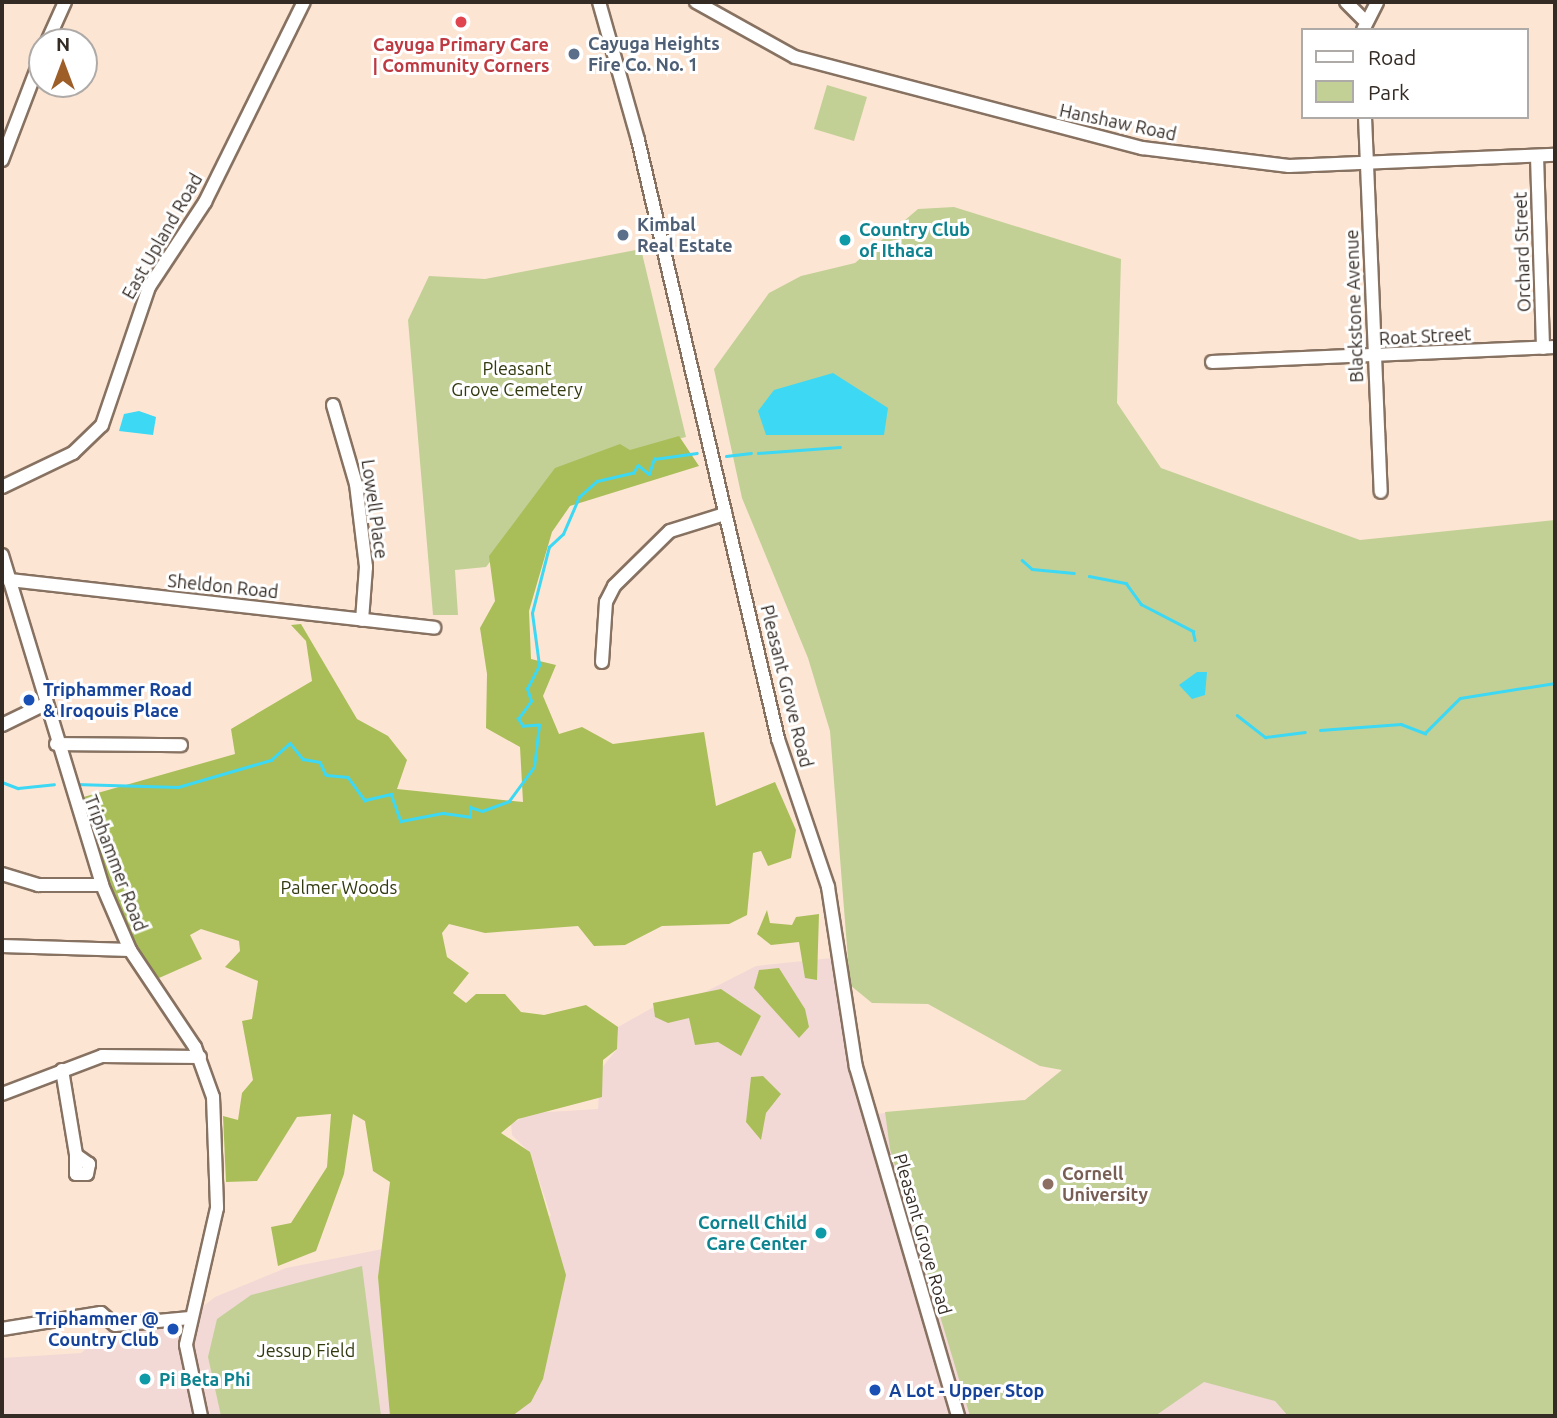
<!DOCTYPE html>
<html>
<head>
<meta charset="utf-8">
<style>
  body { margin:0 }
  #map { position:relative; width:1557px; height:1418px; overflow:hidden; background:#fde5d3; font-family:Ubuntu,sans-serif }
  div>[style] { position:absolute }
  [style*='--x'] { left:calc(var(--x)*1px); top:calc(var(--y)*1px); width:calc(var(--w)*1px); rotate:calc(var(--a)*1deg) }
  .education>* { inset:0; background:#f3d9d6 }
  .green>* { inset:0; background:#c2d096 }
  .forest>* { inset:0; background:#a9be59 }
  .water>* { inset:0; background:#3cd8f4 }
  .stream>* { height:2.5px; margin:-1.25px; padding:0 1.25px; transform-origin:1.25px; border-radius:1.25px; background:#3cd8f4 }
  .roads { filter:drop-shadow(2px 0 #877262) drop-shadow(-2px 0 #877262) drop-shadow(0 2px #877262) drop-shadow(0 -2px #877262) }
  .minor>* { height:12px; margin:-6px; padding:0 6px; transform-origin:6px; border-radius:6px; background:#fff }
  .dots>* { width:19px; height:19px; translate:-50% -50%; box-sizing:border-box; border:4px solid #fff; border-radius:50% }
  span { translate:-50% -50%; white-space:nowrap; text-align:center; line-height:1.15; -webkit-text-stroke:6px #fff; paint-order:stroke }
  .service-label { font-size:18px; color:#4e5e75; font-weight:700 }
  .left { translate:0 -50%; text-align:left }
  .health-label { font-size:18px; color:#be3a42; font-weight:700 }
  .street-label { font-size:18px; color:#342b25 }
  .culture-label { font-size:18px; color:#0d838f; font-weight:700 }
  .right { translate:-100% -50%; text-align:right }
  .park-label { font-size:18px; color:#323a10 }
  .transit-label { font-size:18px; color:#164399; font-weight:700 }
  .education-label { font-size:18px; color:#785e54; font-weight:700 }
  .frame { position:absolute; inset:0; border:4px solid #342b25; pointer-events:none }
  .legend { position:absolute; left:1301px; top:28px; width:228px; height:91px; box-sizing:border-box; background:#fff; border:2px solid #aeaaa8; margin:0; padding:9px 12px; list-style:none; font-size:21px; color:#342b25 }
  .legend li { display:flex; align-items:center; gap:14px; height:35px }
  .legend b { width:35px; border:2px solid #aeaaa8 }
  .north { position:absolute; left:28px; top:28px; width:70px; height:70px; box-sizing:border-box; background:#fff; border:2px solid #aeaaa8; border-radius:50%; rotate:0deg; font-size:19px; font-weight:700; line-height:28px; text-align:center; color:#342b25 }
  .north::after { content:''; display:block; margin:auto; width:24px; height:32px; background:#9e5e28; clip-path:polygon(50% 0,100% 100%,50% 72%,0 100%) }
</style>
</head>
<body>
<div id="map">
  <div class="education">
    <i style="clip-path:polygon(832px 958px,843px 1039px,864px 1115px,1025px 1100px,1062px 1070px,1555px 1416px,2px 1416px,2px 1358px,81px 1353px,116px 1325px,191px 1316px,215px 1297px,286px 1268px,551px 1216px,530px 1153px,512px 1135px,511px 1124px,531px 1113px,598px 1109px,600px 1070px,617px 1049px,618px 1027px,652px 1008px,705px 992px,756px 966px)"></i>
  </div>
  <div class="green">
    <i style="clip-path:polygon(827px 85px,867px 97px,854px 141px,814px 129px)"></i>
    <i style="clip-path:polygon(954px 207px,1121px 259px,1117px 403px,1161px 468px,1360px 540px,1555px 520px,1555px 1416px,1288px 1416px,1275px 1401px,1204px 1382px,1155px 1416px,970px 1416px,890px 1149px,885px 1112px,1025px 1100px,1062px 1070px,1040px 1066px,928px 1004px,872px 1003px,850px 985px,830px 731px,808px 658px,742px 498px,714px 369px,769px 293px,801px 276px,855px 263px,918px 209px)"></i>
    <i style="clip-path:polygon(641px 249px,686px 437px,606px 457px,521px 522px,486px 567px,455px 570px,458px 615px,433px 615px,408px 320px,429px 276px,485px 279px)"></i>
    <i style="clip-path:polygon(362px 1266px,381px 1416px,221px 1416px,208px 1357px,217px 1319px,251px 1295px)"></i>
  </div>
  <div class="forest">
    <i style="clip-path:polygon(679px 436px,699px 466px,570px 506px,552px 532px,529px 611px,531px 659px,556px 665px,543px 696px,559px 734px,582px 727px,613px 744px,704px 732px,716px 806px,775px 782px,796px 830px,791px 858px,768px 866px,761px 851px,753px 853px,747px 915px,729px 924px,662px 926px,625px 945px,594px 946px,578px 926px,485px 933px,449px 924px,442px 933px,447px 957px,469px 973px,453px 993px,466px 1003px,476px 994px,505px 994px,521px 1012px,544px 1015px,586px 1005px,618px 1027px,617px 1049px,603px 1060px,602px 1097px,518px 1119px,501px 1133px,530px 1152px,566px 1275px,543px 1379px,531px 1402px,512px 1416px,390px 1416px,378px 1277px,390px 1182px,373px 1171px,365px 1121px,353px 1114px,344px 1174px,316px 1251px,278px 1266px,271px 1227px,291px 1223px,327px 1167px,331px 1114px,297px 1117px,257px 1181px,226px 1182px,223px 1116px,238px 1120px,242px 1093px,253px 1080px,242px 1021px,252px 1019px,258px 981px,225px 967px,240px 951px,239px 941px,201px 929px,190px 935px,202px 959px,159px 978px,122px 931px,80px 798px,235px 754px,231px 729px,312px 681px,306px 641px,291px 625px,301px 624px,357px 719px,388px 736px,407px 760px,397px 789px,523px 802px,520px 747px,486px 728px,487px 674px,480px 628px,495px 601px,489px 556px,555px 468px,620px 444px,630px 450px)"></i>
    <i style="clip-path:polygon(767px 910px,770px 923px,792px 925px,796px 917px,819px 914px,817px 980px,805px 978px,799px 942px,771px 945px,757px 934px)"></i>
    <i style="clip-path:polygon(779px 968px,805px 1009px,809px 1027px,799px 1038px,754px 988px,759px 970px)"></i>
    <i style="clip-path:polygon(721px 989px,761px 1016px,741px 1056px,718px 1042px,695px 1045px,689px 1018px,668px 1023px,655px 1017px,653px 1003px)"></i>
    <i style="clip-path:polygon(763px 1076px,781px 1094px,766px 1113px,761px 1140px,746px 1122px,751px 1077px)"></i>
  </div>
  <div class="water">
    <i style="clip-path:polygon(833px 373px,888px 408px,884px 435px,766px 435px,758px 411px,774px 390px)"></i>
    <i style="clip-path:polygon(139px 411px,156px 417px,153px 435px,119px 431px,124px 414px)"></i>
    <i style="clip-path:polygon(1197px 672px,1207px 672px,1205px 695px,1192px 699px,1179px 685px)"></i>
  </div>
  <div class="stream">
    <i style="--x:758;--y:453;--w:82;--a:-4.2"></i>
    <i style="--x:726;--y:456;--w:25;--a:-7"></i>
    <i style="--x:1022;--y:560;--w:13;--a:42"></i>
    <i style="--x:1032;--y:569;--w:42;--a:5.4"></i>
    <i style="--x:1089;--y:576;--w:38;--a:11"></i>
    <i style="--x:1126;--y:583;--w:26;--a:54"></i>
    <i style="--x:1141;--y:604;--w:59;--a:27.4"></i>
    <i style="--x:1193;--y:631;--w:9;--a:77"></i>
    <i style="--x:1237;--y:715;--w:36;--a:38"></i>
    <i style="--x:1265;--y:737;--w:40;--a:-7.1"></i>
    <i style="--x:1320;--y:730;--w:81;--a:-4.2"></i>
    <i style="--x:1401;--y:724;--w:26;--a:21"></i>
    <i style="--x:1425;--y:733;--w:49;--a:-45"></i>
    <i style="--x:1460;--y:698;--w:96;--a:-9"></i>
    <i style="--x:2;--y:782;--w:17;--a:21"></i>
    <i style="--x:18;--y:788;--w:36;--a:-6"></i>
    <i style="--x:75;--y:784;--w:103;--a:1.7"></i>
    <i style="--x:178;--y:787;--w:97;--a:-16.2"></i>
    <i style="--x:271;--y:760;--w:25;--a:-42"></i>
    <i style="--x:290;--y:743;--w:21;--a:51"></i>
    <i style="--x:303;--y:759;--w:17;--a:10"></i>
    <i style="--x:320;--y:762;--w:14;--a:65"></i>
    <i style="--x:326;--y:775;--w:22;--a:5"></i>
    <i style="--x:348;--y:777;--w:29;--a:54"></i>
    <i style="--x:365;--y:800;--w:27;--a:-13"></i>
    <i style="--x:391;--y:794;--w:29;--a:70"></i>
    <i style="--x:401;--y:821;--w:43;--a:-10.8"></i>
    <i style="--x:443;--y:813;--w:27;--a:8"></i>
    <i style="--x:470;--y:817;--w:10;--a:-90"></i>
    <i style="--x:470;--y:807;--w:13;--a:18"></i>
    <i style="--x:482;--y:811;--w:29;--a:-20"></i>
    <i style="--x:509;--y:801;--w:42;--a:-53.7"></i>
    <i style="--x:534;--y:767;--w:42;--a:-83.2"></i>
    <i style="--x:539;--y:725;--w:16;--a:176"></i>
    <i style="--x:523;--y:726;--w:9;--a:-126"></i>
    <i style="--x:518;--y:719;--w:22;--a:-54"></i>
    <i style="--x:531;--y:701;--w:13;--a:-108"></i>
    <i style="--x:527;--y:689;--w:27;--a:-63"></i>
    <i style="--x:539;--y:665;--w:52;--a:-97.7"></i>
    <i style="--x:532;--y:613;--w:68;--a:-75.6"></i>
    <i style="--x:549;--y:547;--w:19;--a:-43"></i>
    <i style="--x:563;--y:534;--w:40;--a:-66.6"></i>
    <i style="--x:579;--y:497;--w:24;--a:-42"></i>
    <i style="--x:597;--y:481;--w:37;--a:-13"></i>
    <i style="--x:633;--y:473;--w:9;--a:-58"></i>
    <i style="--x:638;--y:465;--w:14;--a:39"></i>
    <i style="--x:649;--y:474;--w:16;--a:-72"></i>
    <i style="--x:654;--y:459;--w:43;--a:-7.9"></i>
  </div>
  <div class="roads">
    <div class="minor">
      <i style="--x:599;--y:2;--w:143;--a:74.2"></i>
      <i style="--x:638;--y:140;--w:615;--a:76.84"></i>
      <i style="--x:778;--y:739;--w:156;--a:71.3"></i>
      <i style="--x:828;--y:887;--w:182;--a:81.2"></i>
      <i style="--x:856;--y:1067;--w:364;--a:73.7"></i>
      <i style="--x:696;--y:2;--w:113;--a:29.1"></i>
      <i style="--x:795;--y:57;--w:359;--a:14.7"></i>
      <i style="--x:1142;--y:148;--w:148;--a:7"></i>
      <i style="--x:1289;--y:166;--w:266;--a:-2.4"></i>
      <i style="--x:1346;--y:2;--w:24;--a:45"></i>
      <i style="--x:1363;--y:30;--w:31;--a:-63"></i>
      <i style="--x:47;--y:42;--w:44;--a:-65.8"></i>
      <i style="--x:1365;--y:117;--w:375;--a:87.6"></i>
      <i style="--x:1537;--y:156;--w:192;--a:88.2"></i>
      <i style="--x:2;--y:160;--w:112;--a:-69.1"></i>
      <i style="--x:1212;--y:362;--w:343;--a:-2.5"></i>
      <i style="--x:333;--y:405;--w:82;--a:73.8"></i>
      <i style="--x:356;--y:484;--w:84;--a:83.1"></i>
      <i style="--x:366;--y:567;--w:53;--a:94.3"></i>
      <i style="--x:2;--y:487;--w:79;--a:-25.6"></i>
      <i style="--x:73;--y:453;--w:40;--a:-44"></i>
      <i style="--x:102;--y:425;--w:146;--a:-71.2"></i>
      <i style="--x:149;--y:287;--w:102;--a:-56.6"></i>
      <i style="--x:205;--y:202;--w:223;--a:-63.7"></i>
      <i style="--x:2;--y:555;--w:345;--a:73.1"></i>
      <i style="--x:102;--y:885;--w:71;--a:66.7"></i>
      <i style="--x:130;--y:950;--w:117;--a:56.2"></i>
      <i style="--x:195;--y:1047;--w:53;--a:70.2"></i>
      <i style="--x:213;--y:1097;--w:111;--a:87.9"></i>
      <i style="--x:217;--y:1208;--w:140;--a:102.8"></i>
      <i style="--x:186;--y:1345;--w:73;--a:78.1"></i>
      <i style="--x:9;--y:580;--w:428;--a:6.4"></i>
      <i style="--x:602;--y:662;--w:60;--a:-86.2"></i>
      <i style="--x:606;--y:602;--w:18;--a:-63"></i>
      <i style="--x:614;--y:586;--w:78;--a:-44.5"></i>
      <i style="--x:670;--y:531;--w:58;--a:-17.2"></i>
      <i style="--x:2;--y:725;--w:46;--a:-26"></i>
      <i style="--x:56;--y:744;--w:125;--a:0.5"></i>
      <i style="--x:2;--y:874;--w:38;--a:17"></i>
      <i style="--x:38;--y:885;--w:64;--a:0"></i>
      <i style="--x:2;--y:946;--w:128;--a:1.8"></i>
      <i style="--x:62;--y:1070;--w:86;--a:80.6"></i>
      <i style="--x:2;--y:1094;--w:107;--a:-20.8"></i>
      <i style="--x:102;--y:1056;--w:98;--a:0.6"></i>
      <i style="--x:76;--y:1155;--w:16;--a:35"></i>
      <i style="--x:89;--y:1164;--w:10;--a:101"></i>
      <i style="--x:87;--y:1174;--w:11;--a:180"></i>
      <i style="--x:76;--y:1174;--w:19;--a:-90"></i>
      <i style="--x:2;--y:1329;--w:100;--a:-9.2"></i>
      <i style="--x:101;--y:1313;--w:18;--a:41"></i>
      <i style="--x:115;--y:1325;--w:75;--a:-5.3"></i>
    </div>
  </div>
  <div class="dots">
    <i style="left:461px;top:22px;background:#e0444e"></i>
    <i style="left:574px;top:54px;background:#5c6f8a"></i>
    <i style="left:623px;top:235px;background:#5c6f8a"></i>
    <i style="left:845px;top:240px;background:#0f9aa8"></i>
    <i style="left:29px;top:700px;background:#1a4fb4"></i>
    <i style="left:1048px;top:1184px;background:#8d6e63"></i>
    <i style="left:821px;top:1233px;background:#0f9aa8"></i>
    <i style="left:173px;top:1329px;background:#1a4fb4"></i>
    <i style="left:145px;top:1379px;background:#0f9aa8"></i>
    <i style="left:875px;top:1390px;background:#1a4fb4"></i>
  </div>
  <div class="service-label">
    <span class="left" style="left:588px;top:54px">Cayuga Heights<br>Fire Co. No. 1</span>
    <span class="left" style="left:637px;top:235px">Kimbal<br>Real Estate</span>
  </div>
  <div class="health-label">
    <span style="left:461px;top:55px">Cayuga Primary Care<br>| Community Corners</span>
  </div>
  <div class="street-label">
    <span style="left:1118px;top:122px;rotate:12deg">Hanshaw Road</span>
    <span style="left:162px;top:236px;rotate:-60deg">East Upland Road</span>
    <span style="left:1522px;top:252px;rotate:-92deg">Orchard Street</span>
    <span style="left:1354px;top:306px;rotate:-92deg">Blackstone Avenue</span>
    <span style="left:1425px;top:336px;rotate:-3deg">Roat Street</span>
    <span style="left:375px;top:509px;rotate:82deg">Lowell Place</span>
    <span style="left:223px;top:586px;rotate:6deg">Sheldon Road</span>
    <span style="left:787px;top:686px;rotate:76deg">Pleasant Grove Road</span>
    <span style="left:116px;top:863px;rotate:69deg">Triphammer Road</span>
    <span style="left:923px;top:1234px;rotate:74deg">Pleasant Grove Road</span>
  </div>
  <div class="culture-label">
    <span class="left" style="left:859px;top:240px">Country Club<br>of Ithaca</span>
    <span class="right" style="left:807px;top:1233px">Cornell Child<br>Care Center</span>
    <span class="left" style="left:159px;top:1379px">Pi Beta Phi</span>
  </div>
  <div class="park-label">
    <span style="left:517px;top:379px">Pleasant<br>Grove Cemetery</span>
    <span style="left:339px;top:887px">Palmer Woods</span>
    <span style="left:306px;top:1350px">Jessup Field</span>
  </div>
  <div class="transit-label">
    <span class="left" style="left:43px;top:700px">Triphammer Road<br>&amp; Iroqouis Place</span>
    <span class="right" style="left:159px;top:1329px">Triphammer @<br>Country Club</span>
    <span class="left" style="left:889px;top:1390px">A Lot - Upper Stop</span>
  </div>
  <div class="education-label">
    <span class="left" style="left:1062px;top:1184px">Cornell<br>University</span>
  </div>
  <div class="frame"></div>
  <ul class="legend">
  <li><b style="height:9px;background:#fff"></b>Road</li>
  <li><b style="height:19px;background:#c2d096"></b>Park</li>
  </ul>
  <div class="north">N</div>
</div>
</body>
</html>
